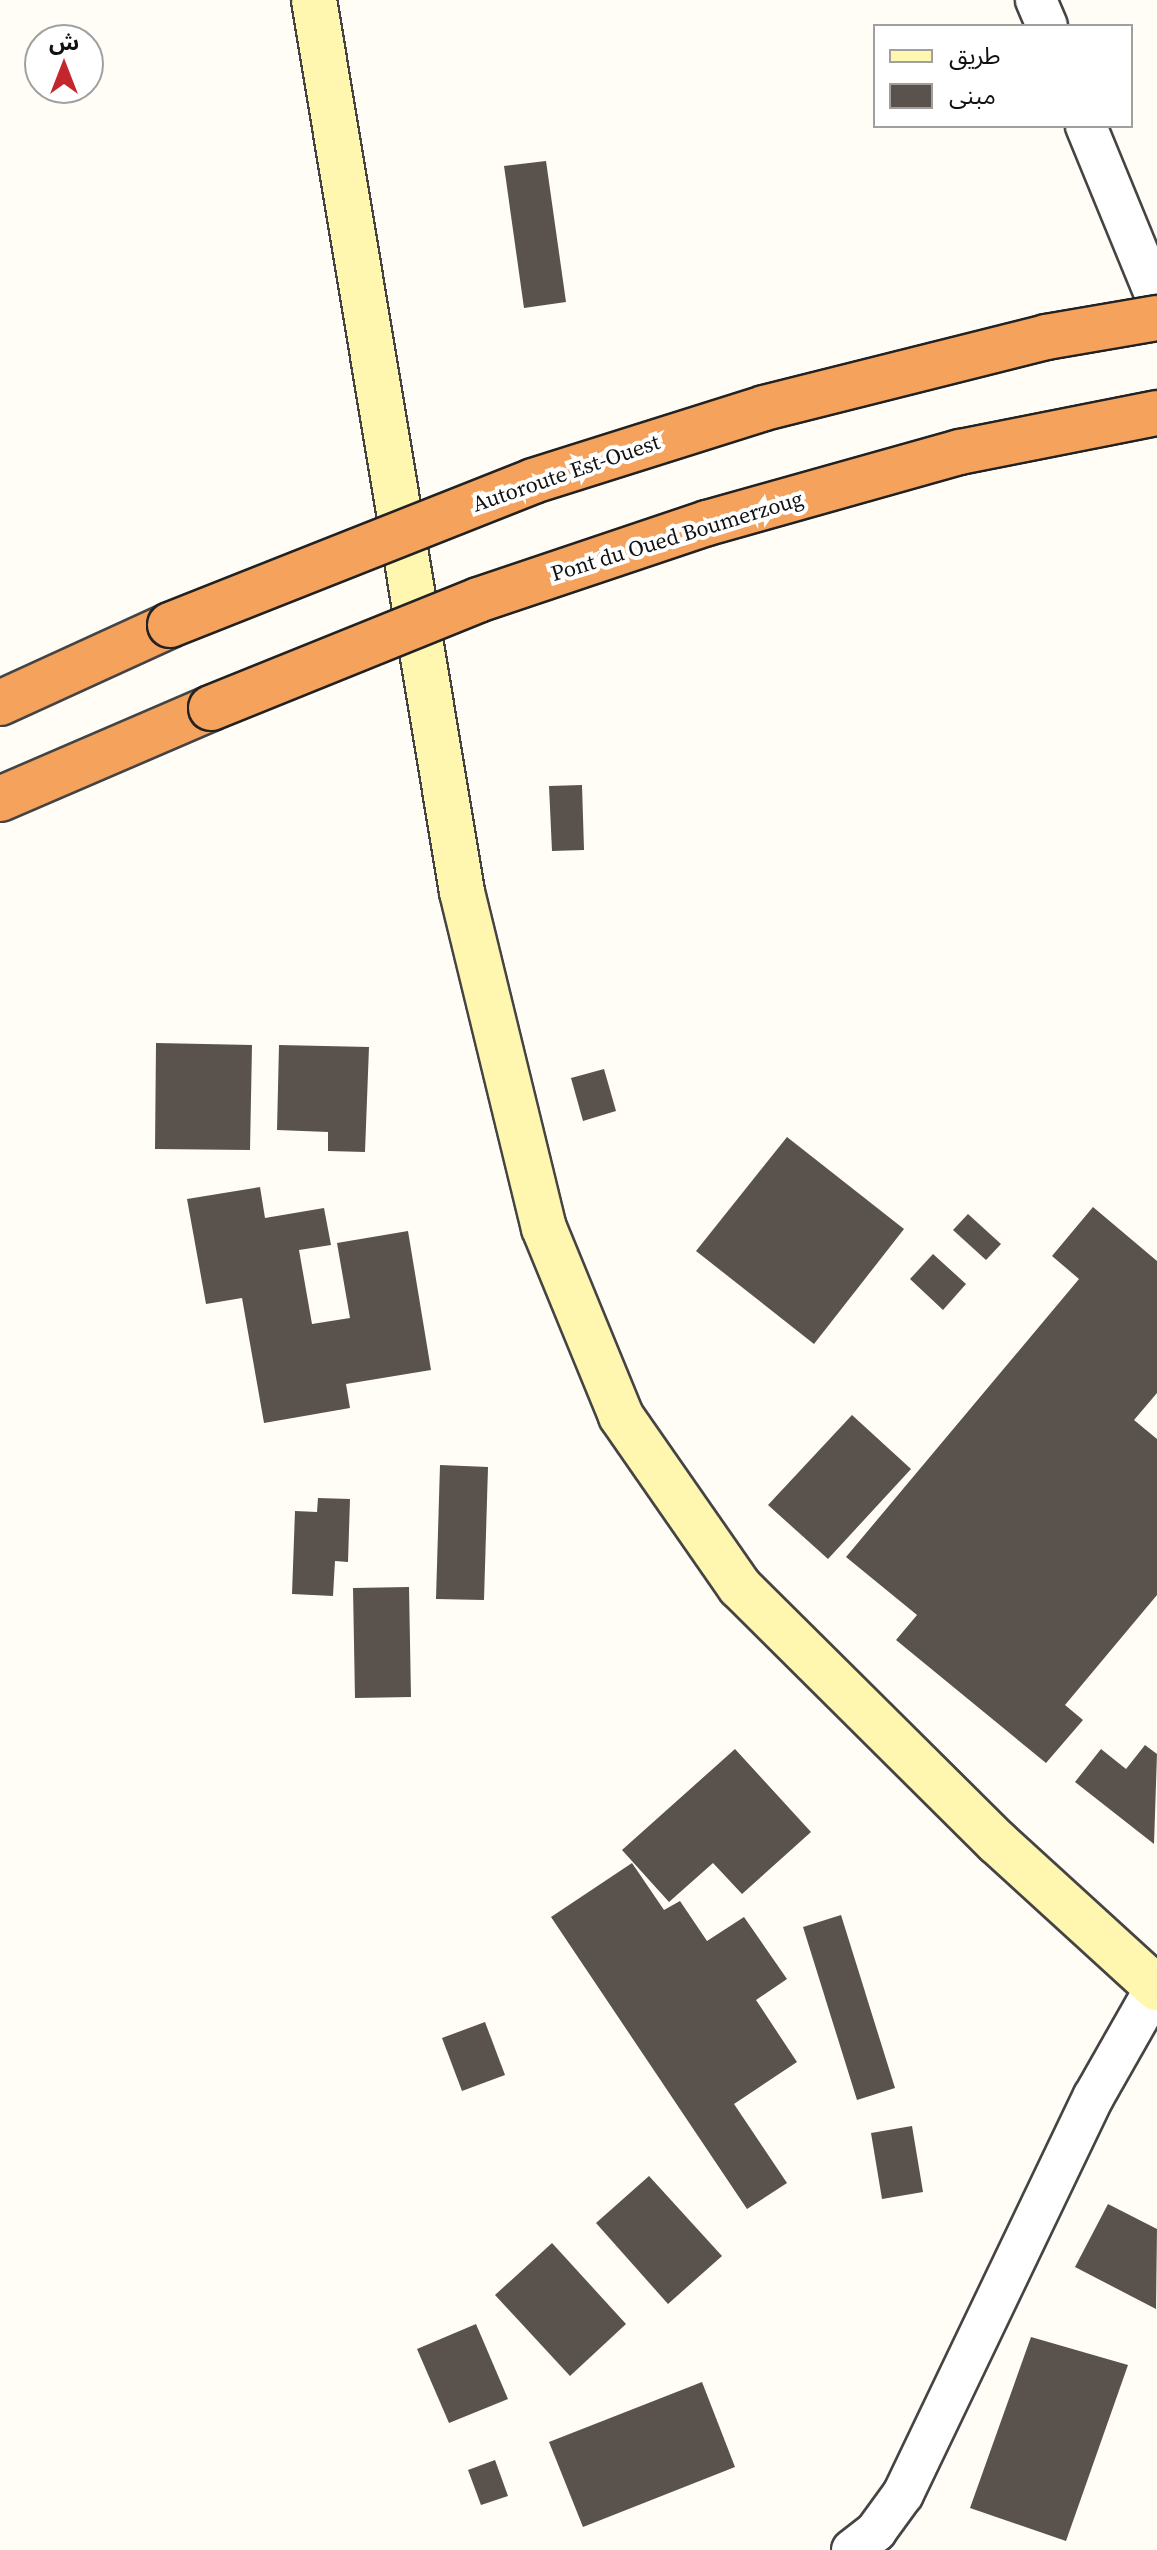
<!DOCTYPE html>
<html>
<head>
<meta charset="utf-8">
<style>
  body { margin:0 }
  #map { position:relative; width:1157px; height:2550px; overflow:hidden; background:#fffdf5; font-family:"Source Serif 4","Noto Sans Arabic",serif }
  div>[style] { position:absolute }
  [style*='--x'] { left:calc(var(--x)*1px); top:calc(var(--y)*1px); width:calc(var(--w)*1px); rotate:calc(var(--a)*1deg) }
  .building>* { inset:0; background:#5a524d }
  .roads { filter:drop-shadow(2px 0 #444) drop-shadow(-2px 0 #444) drop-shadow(0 2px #444) drop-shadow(0 -2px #444) }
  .minor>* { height:40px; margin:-20px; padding:0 20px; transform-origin:20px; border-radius:20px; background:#fff }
  .secondary>* { height:44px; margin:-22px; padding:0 22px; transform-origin:22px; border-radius:22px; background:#fff6b0 }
  .motorway>* { height:44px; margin:-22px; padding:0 22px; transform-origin:22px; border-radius:22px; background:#f5a25d }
  .bridges { filter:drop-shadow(2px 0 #222) drop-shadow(-2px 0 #222) drop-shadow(0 2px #222) drop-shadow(0 -2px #222) }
  .motorway-bridge>* { height:44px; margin:-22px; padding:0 22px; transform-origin:22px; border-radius:22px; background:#f5a25d }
  span { translate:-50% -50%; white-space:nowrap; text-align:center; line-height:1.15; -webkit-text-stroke:8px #fff; paint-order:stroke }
  .street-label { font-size:22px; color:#111 }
  .legend { position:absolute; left:873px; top:24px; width:260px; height:104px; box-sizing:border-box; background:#fff; border:2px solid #a0a0a0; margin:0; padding:10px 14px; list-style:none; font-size:24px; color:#111 }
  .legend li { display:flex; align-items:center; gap:16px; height:40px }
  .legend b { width:40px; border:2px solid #a0a0a0 }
  .north { position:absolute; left:24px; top:24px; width:80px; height:80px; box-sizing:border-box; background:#fff; border:2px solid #a0a0a0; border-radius:50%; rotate:0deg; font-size:22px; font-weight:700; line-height:32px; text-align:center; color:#111 }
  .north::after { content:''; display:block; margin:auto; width:28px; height:36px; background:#c4262e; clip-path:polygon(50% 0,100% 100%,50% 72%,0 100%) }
</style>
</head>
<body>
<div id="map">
  <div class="building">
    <i style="clip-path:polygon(546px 161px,566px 302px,524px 308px,504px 166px)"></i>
    <i style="clip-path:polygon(582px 785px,584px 850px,552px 851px,549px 786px)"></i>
    <i style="clip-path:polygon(156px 1043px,252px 1045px,250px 1150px,155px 1149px)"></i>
    <i style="clip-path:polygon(279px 1045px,369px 1047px,365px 1152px,328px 1151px,328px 1132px,277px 1130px)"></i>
    <i style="clip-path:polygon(604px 1069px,616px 1111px,583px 1121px,571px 1078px)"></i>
    <i style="clip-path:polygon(787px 1137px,904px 1229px,814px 1344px,696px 1251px)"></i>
    <i style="clip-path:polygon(260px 1187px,265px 1218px,324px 1208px,331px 1245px,299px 1250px,312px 1324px,350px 1318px,337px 1243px,408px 1231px,431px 1370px,346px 1384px,350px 1408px,264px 1423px,242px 1298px,206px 1304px,187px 1199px)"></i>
    <i style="clip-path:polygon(1093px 1207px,1157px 1261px,1157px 1393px,1134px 1420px,1157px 1439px,1157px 1595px,1065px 1705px,1083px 1720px,1046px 1763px,896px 1640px,917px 1615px,846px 1557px,1079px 1279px,1052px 1256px)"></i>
    <i style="clip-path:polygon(968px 1214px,1001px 1244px,986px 1260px,953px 1230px)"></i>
    <i style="clip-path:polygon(933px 1254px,966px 1284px,943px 1310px,910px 1279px)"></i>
    <i style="clip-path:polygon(852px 1415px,911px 1469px,828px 1559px,768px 1505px)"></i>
    <i style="clip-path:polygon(440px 1465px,488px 1467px,484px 1600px,436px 1599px)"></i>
    <i style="clip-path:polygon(318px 1498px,350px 1499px,348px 1562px,335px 1561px,333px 1596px,292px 1594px,295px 1511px,317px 1512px)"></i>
    <i style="clip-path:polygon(409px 1587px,411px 1697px,355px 1698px,353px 1588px)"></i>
    <i style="clip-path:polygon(1145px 1745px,1157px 1754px,1154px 1844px,1075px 1782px,1101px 1749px,1126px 1769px)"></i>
    <i style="clip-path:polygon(735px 1749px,811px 1832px,742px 1894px,713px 1863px,669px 1902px,622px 1850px)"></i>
    <i style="clip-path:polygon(632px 1863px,664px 1910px,680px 1901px,707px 1941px,744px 1917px,787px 1979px,756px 2000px,797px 2062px,734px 2104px,787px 2183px,747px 2209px,551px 1917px)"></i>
    <i style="clip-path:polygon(841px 1915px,895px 2088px,857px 2100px,803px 1927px)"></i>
    <i style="clip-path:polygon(485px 2022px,505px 2075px,462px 2091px,442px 2038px)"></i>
    <i style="clip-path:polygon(912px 2126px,923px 2192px,882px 2199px,871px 2133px)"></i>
    <i style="clip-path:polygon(649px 2176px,722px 2256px,668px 2304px,596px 2223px)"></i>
    <i style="clip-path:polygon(1108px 2204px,1157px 2229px,1156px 2309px,1075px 2267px)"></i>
    <i style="clip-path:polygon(552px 2243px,626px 2324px,570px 2376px,495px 2295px)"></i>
    <i style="clip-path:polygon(476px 2324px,508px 2399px,449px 2423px,417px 2349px)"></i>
    <i style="clip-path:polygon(1031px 2337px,1128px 2365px,1066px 2541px,970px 2508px)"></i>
    <i style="clip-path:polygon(702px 2382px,735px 2467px,583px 2527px,549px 2442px)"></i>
    <i style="clip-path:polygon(495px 2460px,508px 2496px,481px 2505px,468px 2470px)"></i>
  </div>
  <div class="roads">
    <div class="minor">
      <i style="--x:1036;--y:0;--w:28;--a:67"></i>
      <i style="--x:1086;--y:126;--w:187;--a:67.7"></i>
      <i style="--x:852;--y:2550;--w:31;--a:-38"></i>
      <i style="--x:876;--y:2531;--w:46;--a:-53.9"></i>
      <i style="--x:903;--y:2494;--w:441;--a:-64.4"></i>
      <i style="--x:1094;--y:2096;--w:125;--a:-60.4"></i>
    </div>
    <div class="secondary">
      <i style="--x:314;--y:0;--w:904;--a:80.58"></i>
      <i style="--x:462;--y:892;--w:346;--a:76.3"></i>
      <i style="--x:544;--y:1228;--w:203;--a:67.7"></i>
      <i style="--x:621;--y:1416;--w:208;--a:55.2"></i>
      <i style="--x:740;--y:1587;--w:362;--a:44.8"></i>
      <i style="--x:997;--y:1842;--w:217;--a:42.4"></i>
    </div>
    <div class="motorway">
      <i style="--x:0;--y:703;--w:187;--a:-24.6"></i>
      <i style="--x:0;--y:799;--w:230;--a:-23.3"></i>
    </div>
  </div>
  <div class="bridges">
    <div class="motorway-bridge">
      <i style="--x:170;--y:625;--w:391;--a:-21.6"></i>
      <i style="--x:533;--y:481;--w:242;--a:-17.5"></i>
      <i style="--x:764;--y:408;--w:291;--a:-14.1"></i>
      <i style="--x:1046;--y:337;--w:113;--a:-9.7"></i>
      <i style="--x:211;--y:708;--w:288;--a:-22"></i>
      <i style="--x:478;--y:600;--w:242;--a:-18.6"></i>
      <i style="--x:707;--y:523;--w:263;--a:-15.7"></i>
      <i style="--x:960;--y:452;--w:201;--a:-11.2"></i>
    </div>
  </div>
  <div class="street-label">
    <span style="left:566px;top:473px;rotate:-19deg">Autoroute Est-Ouest</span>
    <span style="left:677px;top:536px;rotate:-17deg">Pont du Oued Boumerzoug</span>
  </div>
  <ul class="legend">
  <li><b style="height:10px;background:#fff6b0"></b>طريق</li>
  <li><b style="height:22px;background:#5a524d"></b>مبنى</li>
  </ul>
  <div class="north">ش</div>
</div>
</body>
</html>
